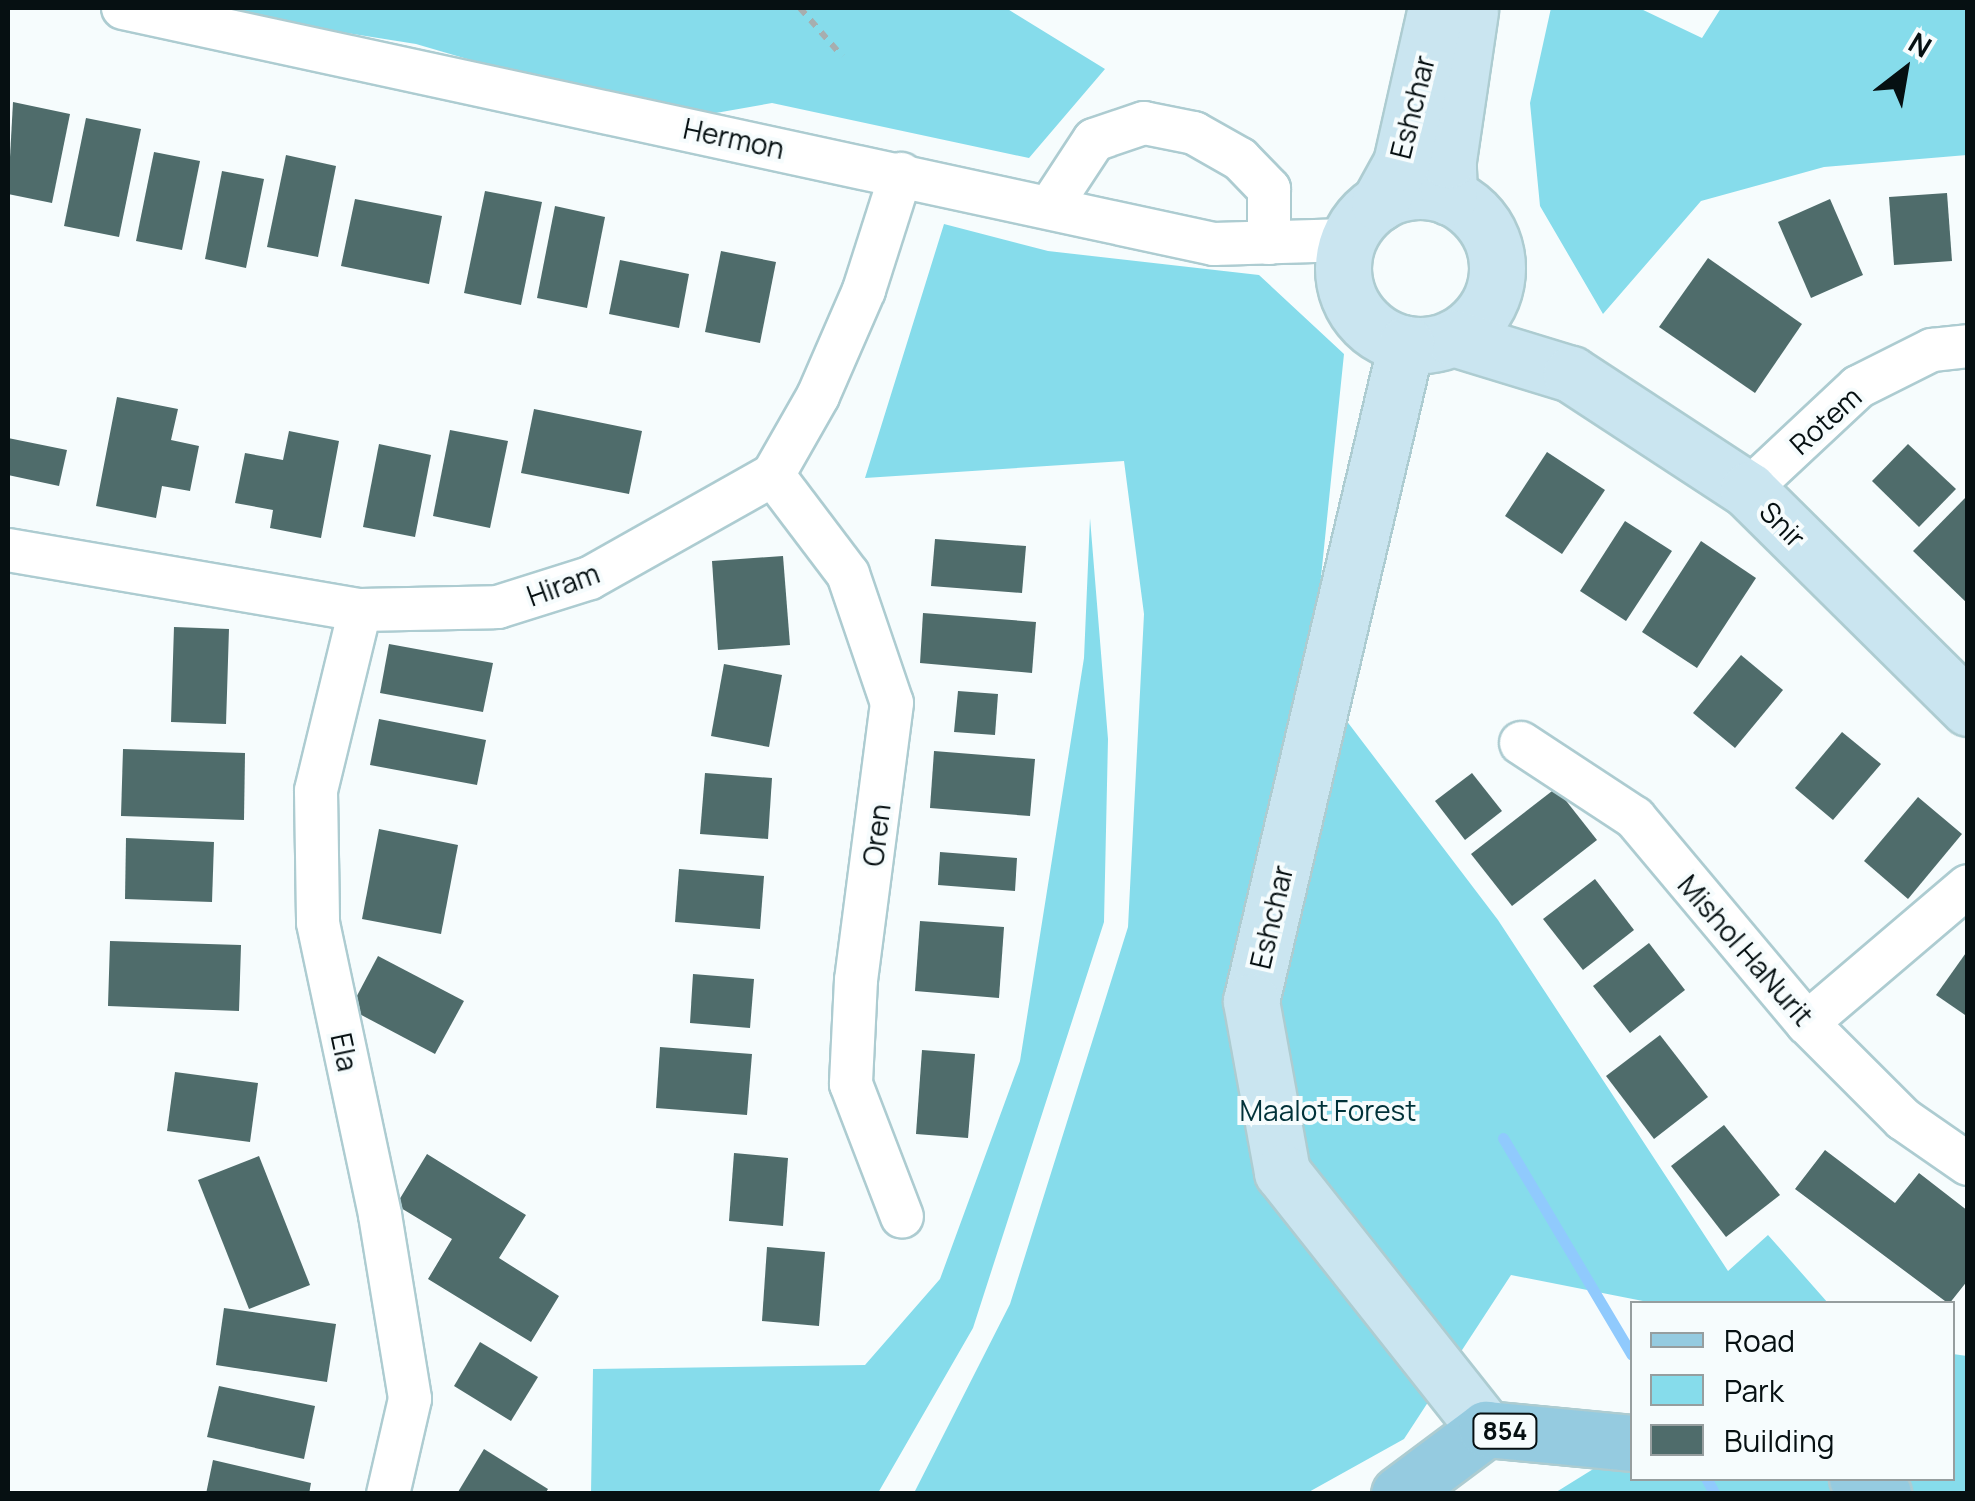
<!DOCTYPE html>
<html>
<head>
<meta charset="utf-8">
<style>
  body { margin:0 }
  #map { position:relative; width:1975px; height:1501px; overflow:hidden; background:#f6fcfd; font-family:Manrope,sans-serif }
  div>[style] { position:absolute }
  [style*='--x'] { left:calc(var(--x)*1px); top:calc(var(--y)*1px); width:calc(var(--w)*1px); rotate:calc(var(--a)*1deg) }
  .green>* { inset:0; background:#86dceb }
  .stream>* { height:11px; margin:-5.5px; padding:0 5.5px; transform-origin:5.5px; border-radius:5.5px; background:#90cafd }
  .building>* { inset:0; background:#4f6c6b }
  .path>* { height:6px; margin-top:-3px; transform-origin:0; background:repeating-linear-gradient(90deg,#a7aeaf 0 8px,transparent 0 16px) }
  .roads { filter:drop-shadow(2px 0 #adccd1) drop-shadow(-2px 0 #adccd1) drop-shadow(0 2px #adccd1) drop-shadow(0 -2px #adccd1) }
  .street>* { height:42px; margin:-21px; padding:0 21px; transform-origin:21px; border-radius:21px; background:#fff }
  .secondary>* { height:55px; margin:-27.5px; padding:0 27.5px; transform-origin:27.5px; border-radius:27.5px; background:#cae5f0 }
  .secondary>.ring { margin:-27.5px; padding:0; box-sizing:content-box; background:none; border:55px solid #cae5f0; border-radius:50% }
  .primary>* { height:55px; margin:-27.5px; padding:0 27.5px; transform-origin:27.5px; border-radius:27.5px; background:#95cbe0 }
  span { translate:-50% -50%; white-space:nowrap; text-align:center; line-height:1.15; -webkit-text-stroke:8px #f6fcfd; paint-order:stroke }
  .shield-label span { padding:2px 8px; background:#f6fcfd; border:2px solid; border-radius:8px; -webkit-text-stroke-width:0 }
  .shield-label { font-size:25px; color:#061012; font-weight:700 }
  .street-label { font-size:28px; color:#061012 }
  .park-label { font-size:28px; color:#013239 }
  .frame { position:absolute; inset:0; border:10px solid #061012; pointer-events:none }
  .legend { position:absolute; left:1630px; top:1301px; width:325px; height:180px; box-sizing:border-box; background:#f6fcfd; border:2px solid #969e9f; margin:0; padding:12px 18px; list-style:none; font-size:30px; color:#061012 }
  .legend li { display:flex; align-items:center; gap:20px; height:50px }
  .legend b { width:50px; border:2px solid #969e9f }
  .north { position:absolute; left:1855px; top:20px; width:100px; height:100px; -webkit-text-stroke:8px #f6fcfd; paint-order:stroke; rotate:31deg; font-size:28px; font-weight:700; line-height:40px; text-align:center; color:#061012 }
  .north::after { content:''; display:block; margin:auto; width:35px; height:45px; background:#061012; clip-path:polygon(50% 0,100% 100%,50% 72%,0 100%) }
</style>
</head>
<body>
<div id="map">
  <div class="green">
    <i style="clip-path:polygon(190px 8px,1006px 8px,1105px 69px,1029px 158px,772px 103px,676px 120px,416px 44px)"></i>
    <i style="clip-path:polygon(1551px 8px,1639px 8px,1702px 38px,1721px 8px,1967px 8px,1967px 155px,1824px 167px,1701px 201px,1603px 314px,1540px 206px,1530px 103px)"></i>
    <i style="clip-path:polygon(944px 224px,1048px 251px,1259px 275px,1344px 354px,1311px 674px,1498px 920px,1728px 1271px,1768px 1235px,1828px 1303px,1653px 1303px,1511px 1275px,1404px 1439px,1307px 1493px,914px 1493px,1010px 1304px,1128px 927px,1144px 614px,1124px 461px,865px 478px)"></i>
    <i style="clip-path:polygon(1090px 518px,1108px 739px,1104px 922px,973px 1328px,878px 1493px,591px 1493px,593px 1369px,865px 1365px,940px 1279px,1020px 1061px,1084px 658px)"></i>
    <i style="clip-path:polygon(1953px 1354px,1967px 1356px,1967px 1493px,1553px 1494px,1632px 1445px,1632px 1478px,1952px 1478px)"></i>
  </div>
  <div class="stream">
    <i style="--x:1503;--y:1138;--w:252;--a:59.3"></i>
    <i style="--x:1706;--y:1478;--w:18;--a:61"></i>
  </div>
  <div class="building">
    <i style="clip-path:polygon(13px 102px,70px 114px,52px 203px,8px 194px)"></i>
    <i style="clip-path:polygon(86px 118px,141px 129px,119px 237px,64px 226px)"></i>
    <i style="clip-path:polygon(154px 152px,200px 161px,182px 250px,136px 241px)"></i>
    <i style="clip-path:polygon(286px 155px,336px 166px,318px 257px,267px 247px)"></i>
    <i style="clip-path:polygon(222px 171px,264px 179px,246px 268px,205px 259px)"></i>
    <i style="clip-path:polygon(485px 191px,542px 202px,521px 305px,464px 293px)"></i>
    <i style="clip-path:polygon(1947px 193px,1952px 261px,1894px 265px,1889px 197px)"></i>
    <i style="clip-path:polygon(355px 199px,442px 216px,429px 284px,341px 266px)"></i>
    <i style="clip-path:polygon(1830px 199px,1863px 275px,1811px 298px,1778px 222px)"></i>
    <i style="clip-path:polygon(555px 206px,605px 217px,587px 308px,537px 298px)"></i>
    <i style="clip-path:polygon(721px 251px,776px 262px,760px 343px,705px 332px)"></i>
    <i style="clip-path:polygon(1708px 258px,1802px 324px,1755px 393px,1659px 327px)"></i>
    <i style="clip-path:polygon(620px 260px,689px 274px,679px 328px,609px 314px)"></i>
    <i style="clip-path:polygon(117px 397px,178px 409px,171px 440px,199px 446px,190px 491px,162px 486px,156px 518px,96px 506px)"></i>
    <i style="clip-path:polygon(534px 409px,642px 431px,629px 494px,521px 473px)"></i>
    <i style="clip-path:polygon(450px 430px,508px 441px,490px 528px,433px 516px)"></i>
    <i style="clip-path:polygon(289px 431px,339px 441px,321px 538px,270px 528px,273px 510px,235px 503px,245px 453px,283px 460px)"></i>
    <i style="clip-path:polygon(8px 438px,67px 450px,59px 486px,8px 475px)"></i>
    <i style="clip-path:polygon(379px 444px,431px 455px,415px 537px,363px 527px)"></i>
    <i style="clip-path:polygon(1908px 444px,1956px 489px,1919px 527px,1872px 481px)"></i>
    <i style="clip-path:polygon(1547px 452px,1605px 490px,1562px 554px,1505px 516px)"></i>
    <i style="clip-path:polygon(1968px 495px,1968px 604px,1913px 551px)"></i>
    <i style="clip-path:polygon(1625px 521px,1672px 551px,1626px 621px,1580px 591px)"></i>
    <i style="clip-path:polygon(935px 539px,1026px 546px,1022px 593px,931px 586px)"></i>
    <i style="clip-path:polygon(1701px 541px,1756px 578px,1697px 668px,1642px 632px)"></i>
    <i style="clip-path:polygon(783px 556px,790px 645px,718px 650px,712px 561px)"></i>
    <i style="clip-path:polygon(923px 613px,1036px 622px,1032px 673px,920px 663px)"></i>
    <i style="clip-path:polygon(174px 627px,229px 629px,226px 724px,171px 722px)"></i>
    <i style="clip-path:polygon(389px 644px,493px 663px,483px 712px,380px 693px)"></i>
    <i style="clip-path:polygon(1741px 655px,1783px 690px,1735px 748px,1693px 713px)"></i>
    <i style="clip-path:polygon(724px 664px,782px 675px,769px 747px,711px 736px)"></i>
    <i style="clip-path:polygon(958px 691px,998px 694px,995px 735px,954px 732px)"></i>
    <i style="clip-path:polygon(379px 719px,486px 740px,477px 785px,370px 765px)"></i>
    <i style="clip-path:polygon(1842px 732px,1881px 764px,1833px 820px,1795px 788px)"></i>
    <i style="clip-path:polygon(123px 749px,245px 753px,244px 820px,121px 816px)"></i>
    <i style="clip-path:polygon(934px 751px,1035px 759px,1030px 816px,930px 808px)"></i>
    <i style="clip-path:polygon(705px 773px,772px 778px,768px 839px,700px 834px)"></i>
    <i style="clip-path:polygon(1472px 773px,1502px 811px,1465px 840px,1435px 801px)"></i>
    <i style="clip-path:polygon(1556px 788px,1597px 840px,1512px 906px,1471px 854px)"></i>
    <i style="clip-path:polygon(1918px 797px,1962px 834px,1908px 899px,1864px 861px)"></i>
    <i style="clip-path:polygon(379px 829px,458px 845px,441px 934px,362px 919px)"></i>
    <i style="clip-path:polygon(126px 838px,214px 842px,212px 902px,125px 899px)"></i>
    <i style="clip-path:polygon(940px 852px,1017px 858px,1015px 891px,938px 885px)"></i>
    <i style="clip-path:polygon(679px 869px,764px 876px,760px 929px,675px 922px)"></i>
    <i style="clip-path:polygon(1595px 879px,1634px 930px,1583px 970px,1543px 919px)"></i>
    <i style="clip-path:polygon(920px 921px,1004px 927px,999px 998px,915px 991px)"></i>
    <i style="clip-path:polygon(110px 941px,241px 945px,239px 1011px,108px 1006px)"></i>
    <i style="clip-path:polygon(1649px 943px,1685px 990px,1630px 1033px,1593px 986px)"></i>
    <i style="clip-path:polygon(1968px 950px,1968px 1017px,1936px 995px)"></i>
    <i style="clip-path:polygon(378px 956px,464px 1001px,435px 1054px,350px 1009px)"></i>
    <i style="clip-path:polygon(693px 974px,754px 979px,750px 1028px,690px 1023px)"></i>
    <i style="clip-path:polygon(1660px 1035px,1708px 1097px,1654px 1139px,1606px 1076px)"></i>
    <i style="clip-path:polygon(660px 1047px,752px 1054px,747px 1115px,656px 1108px)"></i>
    <i style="clip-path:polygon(922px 1050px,975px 1054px,968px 1138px,916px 1134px)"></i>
    <i style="clip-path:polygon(175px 1072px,258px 1083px,250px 1142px,167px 1131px)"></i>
    <i style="clip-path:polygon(1724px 1125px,1780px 1195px,1726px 1237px,1671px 1166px)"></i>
    <i style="clip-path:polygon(1825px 1150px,1895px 1203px,1919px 1173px,1968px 1211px,1968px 1280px,1949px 1304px,1795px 1189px)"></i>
    <i style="clip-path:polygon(734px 1153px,788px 1158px,783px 1226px,729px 1221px)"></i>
    <i style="clip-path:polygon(427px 1154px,526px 1215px,499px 1258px,559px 1296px,531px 1342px,428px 1279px,452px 1239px,396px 1205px)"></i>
    <i style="clip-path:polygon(259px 1156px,310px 1285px,249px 1309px,198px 1180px)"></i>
    <i style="clip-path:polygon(767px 1247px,825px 1252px,819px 1326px,762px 1321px)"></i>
    <i style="clip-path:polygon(224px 1308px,336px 1324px,327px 1382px,216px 1365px)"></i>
    <i style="clip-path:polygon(480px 1342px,538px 1377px,511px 1421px,454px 1386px)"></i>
    <i style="clip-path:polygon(219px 1386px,315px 1406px,304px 1459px,207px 1437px)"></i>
    <i style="clip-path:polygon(484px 1449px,548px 1489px,545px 1494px,458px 1492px)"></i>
    <i style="clip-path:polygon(213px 1460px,311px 1483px,309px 1494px,206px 1494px)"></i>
  </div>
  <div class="path">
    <i style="--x:800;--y:8;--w:64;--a:48.8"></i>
  </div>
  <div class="roads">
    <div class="street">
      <i style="--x:123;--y:8;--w:1116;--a:12.21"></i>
      <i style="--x:1214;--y:244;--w:134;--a:-1.7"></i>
      <i style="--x:1050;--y:207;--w:80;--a:-56.7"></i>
      <i style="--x:1094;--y:140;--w:53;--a:-18.8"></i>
      <i style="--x:1144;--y:123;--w:51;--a:11.3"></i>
      <i style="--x:1194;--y:133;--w:53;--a:29.5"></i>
      <i style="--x:1240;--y:159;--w:42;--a:46"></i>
      <i style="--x:1269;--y:189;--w:54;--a:90"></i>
      <i style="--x:773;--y:475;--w:124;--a:52.9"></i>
      <i style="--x:848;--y:574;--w:136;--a:71.2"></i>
      <i style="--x:892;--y:703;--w:279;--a:97.4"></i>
      <i style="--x:856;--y:980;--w:104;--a:92.8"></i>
      <i style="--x:851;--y:1084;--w:142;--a:69"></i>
      <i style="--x:1748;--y:490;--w:151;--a:-43.1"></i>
      <i style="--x:1858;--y:387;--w:83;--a:-26.6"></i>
      <i style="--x:1932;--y:350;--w:36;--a:-6"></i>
      <i style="--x:8;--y:550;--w:357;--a:9.7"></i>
      <i style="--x:360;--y:610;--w:138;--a:-1.2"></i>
      <i style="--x:498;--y:607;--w:96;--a:-17.5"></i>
      <i style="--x:590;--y:578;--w:210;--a:-29.4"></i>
      <i style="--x:773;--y:475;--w:91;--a:-60.3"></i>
      <i style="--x:818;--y:396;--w:116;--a:-66.5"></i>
      <i style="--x:864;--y:290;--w:122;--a:-72.3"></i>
      <i style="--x:360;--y:610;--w:186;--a:103.7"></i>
      <i style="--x:316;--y:791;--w:132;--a:89.1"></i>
      <i style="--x:318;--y:923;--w:299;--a:78"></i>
      <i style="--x:380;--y:1215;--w:186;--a:80.7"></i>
      <i style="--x:410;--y:1399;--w:98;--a:103"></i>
      <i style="--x:1521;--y:743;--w:136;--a:33.3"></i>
      <i style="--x:1635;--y:818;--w:268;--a:50"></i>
      <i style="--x:1807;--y:1023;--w:136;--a:45"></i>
      <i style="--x:1903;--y:1119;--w:79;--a:34.7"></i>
      <i style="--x:1807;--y:1023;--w:211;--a:-40.4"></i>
    </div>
    <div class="secondary">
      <i class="ring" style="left:1343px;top:191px;width:99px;height:99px"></i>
      <i style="--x:1449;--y:197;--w:37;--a:-92"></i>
      <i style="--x:1448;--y:160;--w:151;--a:-81.6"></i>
      <i style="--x:1379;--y:203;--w:46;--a:-61.2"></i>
      <i style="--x:1401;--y:163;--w:159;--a:-77.3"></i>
      <i style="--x:1453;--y:338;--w:123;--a:17"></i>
      <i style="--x:1571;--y:374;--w:212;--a:33.2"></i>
      <i style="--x:1748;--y:490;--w:310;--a:44.7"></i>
      <i style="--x:1406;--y:344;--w:675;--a:103.27"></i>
      <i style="--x:1251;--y:1001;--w:174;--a:79.7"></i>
      <i style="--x:1282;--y:1172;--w:328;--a:51.6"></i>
    </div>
    <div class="primary">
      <i style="--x:1857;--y:1478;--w:31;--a:32"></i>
      <i style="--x:1399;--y:1494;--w:109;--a:-36.8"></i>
      <i style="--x:1486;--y:1429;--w:147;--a:5.5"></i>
    </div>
  </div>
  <div class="shield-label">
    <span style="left:1505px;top:1431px">854</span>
  </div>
  <div class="street-label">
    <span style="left:1412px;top:107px;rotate:-76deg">Eshchar</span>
    <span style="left:734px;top:138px;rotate:12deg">Hermon</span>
    <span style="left:1825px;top:420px;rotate:-42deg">Rotem</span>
    <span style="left:1783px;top:524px;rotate:45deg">Snir</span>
    <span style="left:563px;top:584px;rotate:-20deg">Hiram</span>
    <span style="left:876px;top:835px;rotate:-83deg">Oren</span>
    <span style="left:1271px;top:917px;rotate:-77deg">Eshchar</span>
    <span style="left:1746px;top:950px;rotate:49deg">Mishol HaNurit</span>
    <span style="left:345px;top:1052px;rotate:78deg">Ela</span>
  </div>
  <div class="park-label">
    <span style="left:1328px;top:1110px">Maalot Forest</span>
  </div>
  <div class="frame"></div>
  <ul class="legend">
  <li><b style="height:12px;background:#95cbe0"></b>Road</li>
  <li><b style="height:28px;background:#86dceb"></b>Park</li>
  <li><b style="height:28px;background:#4f6c6b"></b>Building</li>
  </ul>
  <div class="north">N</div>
</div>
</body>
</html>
